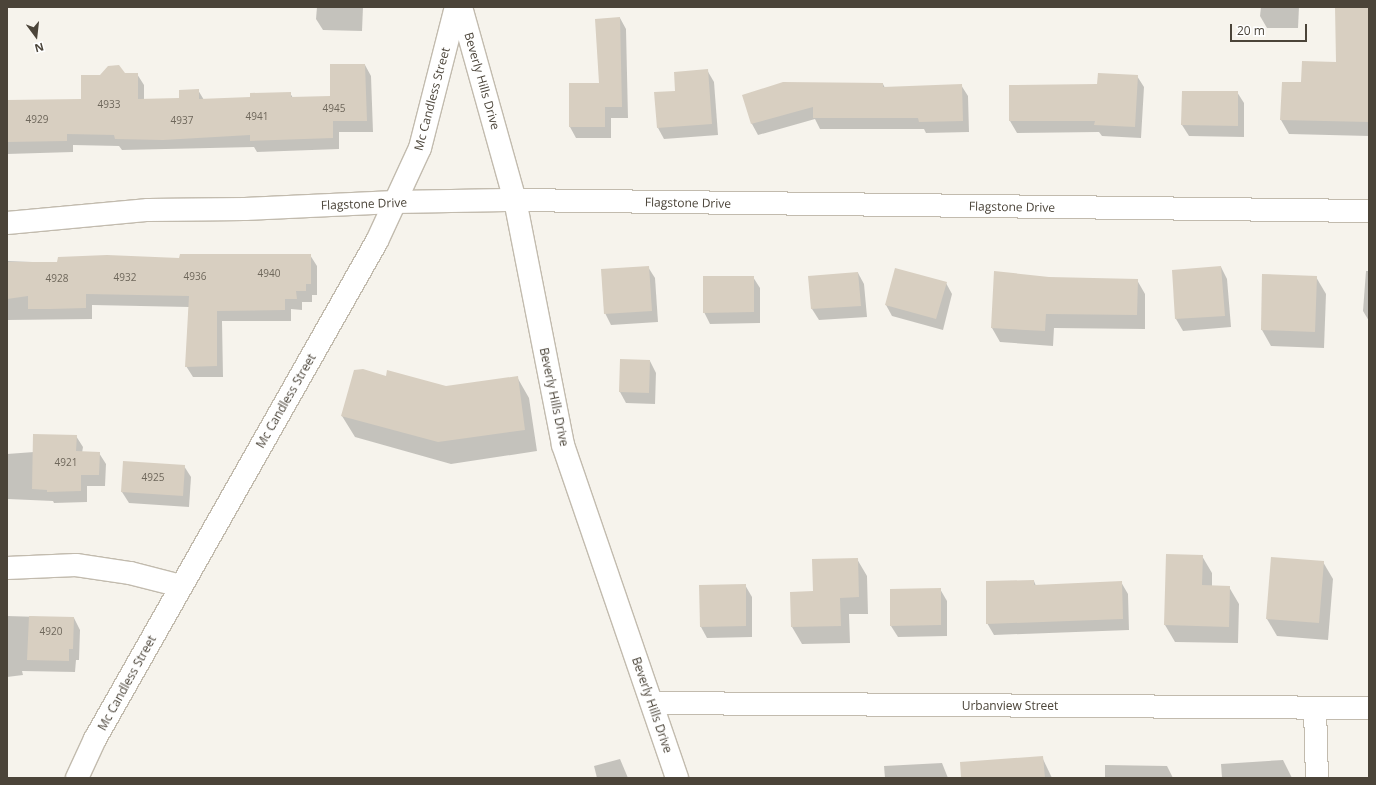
<!DOCTYPE html>
<html>
<head>
<meta charset="utf-8">
<style>
  body { margin:0 }
  #map { position:relative; width:1376px; height:785px; overflow:hidden; background:#f6f3ec; font-family:"Open Sans",sans-serif }
  div>[style] { position:absolute }
  [style*='--x'] { left:calc(var(--x)*1px); top:calc(var(--y)*1px); width:calc(var(--w)*1px); rotate:calc(var(--a)*1deg) }
  .shadow>* { inset:0; background:#0003 }
  .building>* { inset:0; background:#d8cfc1 }
  .roads { filter:drop-shadow(1px 0 #c2bbae) drop-shadow(-1px 0 #c2bbae) drop-shadow(0 1px #c2bbae) drop-shadow(0 -1px #c2bbae) }
  .minor>* { height:22px; margin:-11px; padding:0 11px; transform-origin:11px; border-radius:11px; background:#fff }
  span { translate:-50% -50%; white-space:nowrap; text-align:center; line-height:1.15; -webkit-text-stroke:3.5px #fff; paint-order:stroke }
  .number-label { font-size:10px; color:#6e675b }
  .number-label span { -webkit-text-stroke-width:0 }
  .street-label { font-size:12px; color:#4b4439 }
  .frame { position:absolute; inset:0; border:8px solid #4b4439; pointer-events:none }
  .north { position:absolute; left:16px; top:16px; width:40px; height:40px; -webkit-text-stroke:3px #fff; paint-order:stroke; rotate:165deg; font-size:11px; font-weight:700; line-height:16px; text-align:center; color:#4b4439 }
  .north::after { content:''; display:block; margin:auto; width:14px; height:18px; background:#4b4439; clip-path:polygon(50% 0,100% 100%,50% 72%,0 100%) }
  .scale { position:absolute; left:1230px; top:24px; width:77px; height:18px; box-sizing:border-box; border:2px solid #4b4439; border-top:0; padding-left:5px; font-size:12px; line-height:14px; white-space:nowrap; color:#4b4439; -webkit-text-stroke:3px #fff; paint-order:stroke }
</style>
</head>
<body>
<div id="map">
  <div class="shadow">
    <i style="clip-path:polygon(317px 7px,363px 7px,362px 31px,323px 30px,316px 19px)"></i>
    <i style="clip-path:polygon(1261px 7px,1299px 7px,1298px 28px,1267px 28px,1260px 16px)"></i>
    <i style="clip-path:polygon(1336px 7px,1369px 7px,1369px 136px,1289px 134px,1281px 120px,1283px 83px,1302px 84px,1337px 64px)"></i>
    <i style="clip-path:polygon(620px 18px,626px 29px,628px 118px,611px 118px,611px 138px,576px 138px,570px 127px,600px 84px)"></i>
    <i style="clip-path:polygon(365px 65px,371px 76px,373px 132px,339px 132px,339px 149px,257px 152px,254px 147px,122px 150px,119px 146px,73px 145px,73px 152px,7px 154px,7px 101px,82px 100px,100px 76px,137px 74px,144px 85px,144px 100px,180px 99px,198px 90px,204px 100px,251px 98px,290px 93px,293px 98px,331px 97px)"></i>
    <i style="clip-path:polygon(707px 70px,714px 82px,718px 135px,664px 139px,658px 128px)"></i>
    <i style="clip-path:polygon(1137px 76px,1144px 87px,1141px 138px,1102px 136px,1099px 132px,1017px 133px,1010px 121px,1010px 86px,1098px 85px)"></i>
    <i style="clip-path:polygon(883px 84px,885px 88px,961px 85px,968px 96px,969px 132px,926px 133px,924px 129px,820px 129px,815px 119px,758px 135px,752px 124px,743px 95px)"></i>
    <i style="clip-path:polygon(1237px 92px,1244px 103px,1244px 137px,1189px 136px,1182px 125px)"></i>
    <i style="clip-path:polygon(310px 255px,317px 266px,317px 295px,312px 295px,312px 302px,302px 302px,302px 310px,291px 309px,291px 321px,222px 321px,223px 377px,193px 377px,186px 366px,189px 307px,92px 305px,92px 319px,7px 320px,7px 261px,58px 263px)"></i>
    <i style="clip-path:polygon(648px 267px,655px 278px,658px 322px,611px 325px,605px 313px)"></i>
    <i style="clip-path:polygon(1221px 267px,1227px 279px,1231px 327px,1183px 331px,1176px 319px,1173px 271px)"></i>
    <i style="clip-path:polygon(1366px 271px,1369px 271px,1369px 321px,1363px 311px)"></i>
    <i style="clip-path:polygon(858px 273px,864px 284px,867px 317px,819px 320px,812px 309px,809px 277px)"></i>
    <i style="clip-path:polygon(753px 277px,760px 288px,760px 323px,710px 324px,704px 312px)"></i>
    <i style="clip-path:polygon(1316px 277px,1326px 294px,1324px 348px,1271px 346px,1262px 330px)"></i>
    <i style="clip-path:polygon(1049px 278px,1137px 280px,1145px 294px,1145px 329px,1054px 328px,1053px 346px,1000px 342px,992px 328px)"></i>
    <i style="clip-path:polygon(946px 283px,952px 294px,943px 330px,892px 316px,886px 305px)"></i>
    <i style="clip-path:polygon(650px 361px,656px 373px,655px 404px,626px 403px,620px 392px)"></i>
    <i style="clip-path:polygon(387px 377px,446px 387px,517px 377px,529px 398px,537px 451px,451px 464px,355px 437px,342px 416px)"></i>
    <i style="clip-path:polygon(76px 436px,83px 447px,82px 453px,99px 453px,106px 464px,105px 486px,87px 486px,87px 502px,54px 503px,53px 501px,8px 499px,7px 502px,7px 454px,34px 452px)"></i>
    <i style="clip-path:polygon(184px 466px,191px 477px,189px 507px,129px 503px,122px 492px)"></i>
    <i style="clip-path:polygon(1202px 556px,1212px 573px,1212px 587px,1229px 587px,1239px 604px,1238px 643px,1175px 642px,1165px 625px)"></i>
    <i style="clip-path:polygon(857px 559px,867px 576px,868px 614px,849px 614px,850px 643px,802px 644px,792px 627px,791px 593px,814px 592px)"></i>
    <i style="clip-path:polygon(1323px 562px,1333px 579px,1328px 640px,1277px 636px,1267px 619px)"></i>
    <i style="clip-path:polygon(1034px 581px,1036px 586px,1121px 582px,1128px 594px,1129px 630px,994px 635px,987px 623px)"></i>
    <i style="clip-path:polygon(745px 585px,752px 597px,752px 637px,707px 638px,701px 627px)"></i>
    <i style="clip-path:polygon(940px 589px,947px 601px,947px 636px,898px 637px,891px 626px)"></i>
    <i style="clip-path:polygon(7px 616px,74px 618px,80px 630px,79px 660px,76px 660px,75px 672px,22px 671px,23px 675px,7px 677px)"></i>
    <i style="clip-path:polygon(1042px 757px,1052px 778px,992px 778px)"></i>
    <i style="clip-path:polygon(620px 759px,628px 778px,597px 778px,594px 766px)"></i>
    <i style="clip-path:polygon(1283px 760px,1292px 778px,1222px 778px,1221px 764px)"></i>
    <i style="clip-path:polygon(942px 763px,948px 778px,885px 778px,884px 766px)"></i>
    <i style="clip-path:polygon(1105px 765px,1167px 766px,1173px 778px,1105px 778px)"></i>
  </div>
  <div class="building">
    <i style="clip-path:polygon(1335px 7px,1369px 7px,1369px 122px,1280px 120px,1282px 82px,1301px 82px,1302px 61px,1336px 62px)"></i>
    <i style="clip-path:polygon(620px 17px,622px 107px,605px 107px,605px 127px,569px 127px,569px 83px,599px 83px,595px 19px)"></i>
    <i style="clip-path:polygon(330px 64px,365px 64px,367px 121px,333px 121px,333px 138px,250px 141px,250px 135px,163px 140px,115px 139px,114px 135px,67px 134px,67px 141px,7px 142px,7px 100px,81px 99px,81px 75px,100px 75px,108px 66px,119px 65px,125px 73px,138px 73px,138px 99px,179px 98px,179px 90px,199px 89px,199px 99px,250px 97px,250px 93px,291px 92px,291px 97px,330px 96px)"></i>
    <i style="clip-path:polygon(708px 69px,712px 124px,657px 128px,654px 92px,675px 91px,674px 72px)"></i>
    <i style="clip-path:polygon(1098px 73px,1138px 75px,1135px 127px,1094px 125px,1095px 121px,1009px 121px,1009px 85px,1097px 84px)"></i>
    <i style="clip-path:polygon(783px 82px,883px 83px,883px 87px,962px 84px,963px 121px,919px 122px,918px 118px,813px 118px,813px 107px,751px 124px,742px 95px)"></i>
    <i style="clip-path:polygon(1182px 91px,1238px 91px,1238px 126px,1181px 125px)"></i>
    <i style="clip-path:polygon(180px 254px,311px 254px,311px 284px,306px 284px,306px 291px,296px 291px,297px 299px,285px 299px,285px 310px,217px 311px,217px 366px,185px 367px,189px 296px,86px 294px,86px 308px,50px 309px,28px 309px,28px 296px,7px 299px,7px 262px,57px 262px,58px 257px,107px 255px,179px 258px)"></i>
    <i style="clip-path:polygon(649px 266px,652px 311px,604px 314px,601px 269px)"></i>
    <i style="clip-path:polygon(1221px 266px,1225px 316px,1175px 319px,1172px 270px)"></i>
    <i style="clip-path:polygon(895px 268px,947px 282px,936px 319px,885px 305px)"></i>
    <i style="clip-path:polygon(994px 271px,1049px 277px,1138px 279px,1137px 315px,1046px 314px,1045px 331px,991px 328px)"></i>
    <i style="clip-path:polygon(858px 272px,861px 306px,811px 309px,808px 276px)"></i>
    <i style="clip-path:polygon(1262px 274px,1317px 276px,1315px 332px,1261px 330px)"></i>
    <i style="clip-path:polygon(703px 276px,754px 276px,754px 312px,703px 313px)"></i>
    <i style="clip-path:polygon(620px 359px,650px 360px,649px 393px,619px 392px)"></i>
    <i style="clip-path:polygon(363px 369px,386px 376px,387px 370px,446px 386px,518px 376px,525px 430px,438px 442px,341px 416px,354px 370px)"></i>
    <i style="clip-path:polygon(33px 434px,77px 435px,76px 451px,100px 452px,99px 475px,81px 475px,81px 491px,47px 492px,47px 490px,32px 489px)"></i>
    <i style="clip-path:polygon(123px 461px,185px 465px,183px 496px,121px 492px)"></i>
    <i style="clip-path:polygon(1166px 554px,1203px 555px,1202px 585px,1230px 586px,1229px 627px,1164px 625px)"></i>
    <i style="clip-path:polygon(1271px 557px,1324px 561px,1319px 623px,1266px 619px)"></i>
    <i style="clip-path:polygon(858px 558px,859px 597px,840px 598px,841px 626px,791px 627px,790px 592px,813px 591px,812px 559px)"></i>
    <i style="clip-path:polygon(1034px 580px,1034px 585px,1122px 581px,1123px 619px,986px 624px,986px 581px)"></i>
    <i style="clip-path:polygon(746px 584px,746px 626px,700px 627px,699px 585px)"></i>
    <i style="clip-path:polygon(941px 588px,941px 625px,890px 626px,890px 589px)"></i>
    <i style="clip-path:polygon(29px 616px,74px 617px,73px 649px,69px 649px,69px 661px,27px 660px)"></i>
    <i style="clip-path:polygon(1043px 756px,1045px 778px,961px 778px,960px 762px)"></i>
  </div>
  <div class="roads">
    <div class="minor">
      <i style="--x:461;--y:7;--w:200;--a:74.4"></i>
      <i style="--x:515;--y:200;--w:250;--a:78.9"></i>
      <i style="--x:563;--y:445;--w:352;--a:71.1"></i>
      <i style="--x:7;--y:223;--w:142;--a:-5.3"></i>
      <i style="--x:148;--y:210;--w:97;--a:-0.6"></i>
      <i style="--x:245;--y:209;--w:150;--a:-2.7"></i>
      <i style="--x:395;--y:202;--w:120;--a:-1"></i>
      <i style="--x:515;--y:200;--w:854;--a:0.74"></i>
      <i style="--x:7;--y:568;--w:69;--a:-2.5"></i>
      <i style="--x:76;--y:565;--w:55;--a:8.4"></i>
      <i style="--x:130;--y:573;--w:53;--a:14.3"></i>
      <i style="--x:652;--y:703;--w:717;--a:0.4"></i>
      <i style="--x:1315;--y:708;--w:70;--a:88.4"></i>
      <i style="--x:77;--y:778;--w:43;--a:-65.2"></i>
      <i style="--x:95;--y:739;--w:572;--a:-60.48"></i>
      <i style="--x:377;--y:241;--w:102;--a:-65.2"></i>
      <i style="--x:420;--y:148;--w:146;--a:-75.7"></i>
    </div>
  </div>
  <div class="number-label">
    <span style="left:109px;top:105px">4933</span>
    <span style="left:334px;top:109px">4945</span>
    <span style="left:257px;top:117px">4941</span>
    <span style="left:37px;top:120px">4929</span>
    <span style="left:182px;top:121px">4937</span>
    <span style="left:269px;top:274px">4940</span>
    <span style="left:195px;top:277px">4936</span>
    <span style="left:125px;top:278px">4932</span>
    <span style="left:57px;top:279px">4928</span>
    <span style="left:66px;top:463px">4921</span>
    <span style="left:153px;top:478px">4925</span>
    <span style="left:51px;top:632px">4920</span>
  </div>
  <div class="street-label">
    <span style="left:482px;top:81px;rotate:74deg">Beverly Hills Drive</span>
    <span style="left:432px;top:99px;rotate:-75deg">Mc Candless Street</span>
    <span style="left:688px;top:203px;rotate:1deg">Flagstone Drive</span>
    <span style="left:364px;top:204px;rotate:-2deg">Flagstone Drive</span>
    <span style="left:1012px;top:207px;rotate:1deg">Flagstone Drive</span>
    <span style="left:554px;top:397px;rotate:78deg">Beverly Hills Drive</span>
    <span style="left:286px;top:401px;rotate:-60deg">Mc Candless Street</span>
    <span style="left:127px;top:683px;rotate:-61deg">Mc Candless Street</span>
    <span style="left:652px;top:705px;rotate:71deg">Beverly Hills Drive</span>
    <span style="left:1010px;top:706px">Urbanview Street</span>
  </div>
  <div class="frame"></div>
  <div class="north">N</div>
  <div class="scale">20 m</div>
</div>
</body>
</html>
